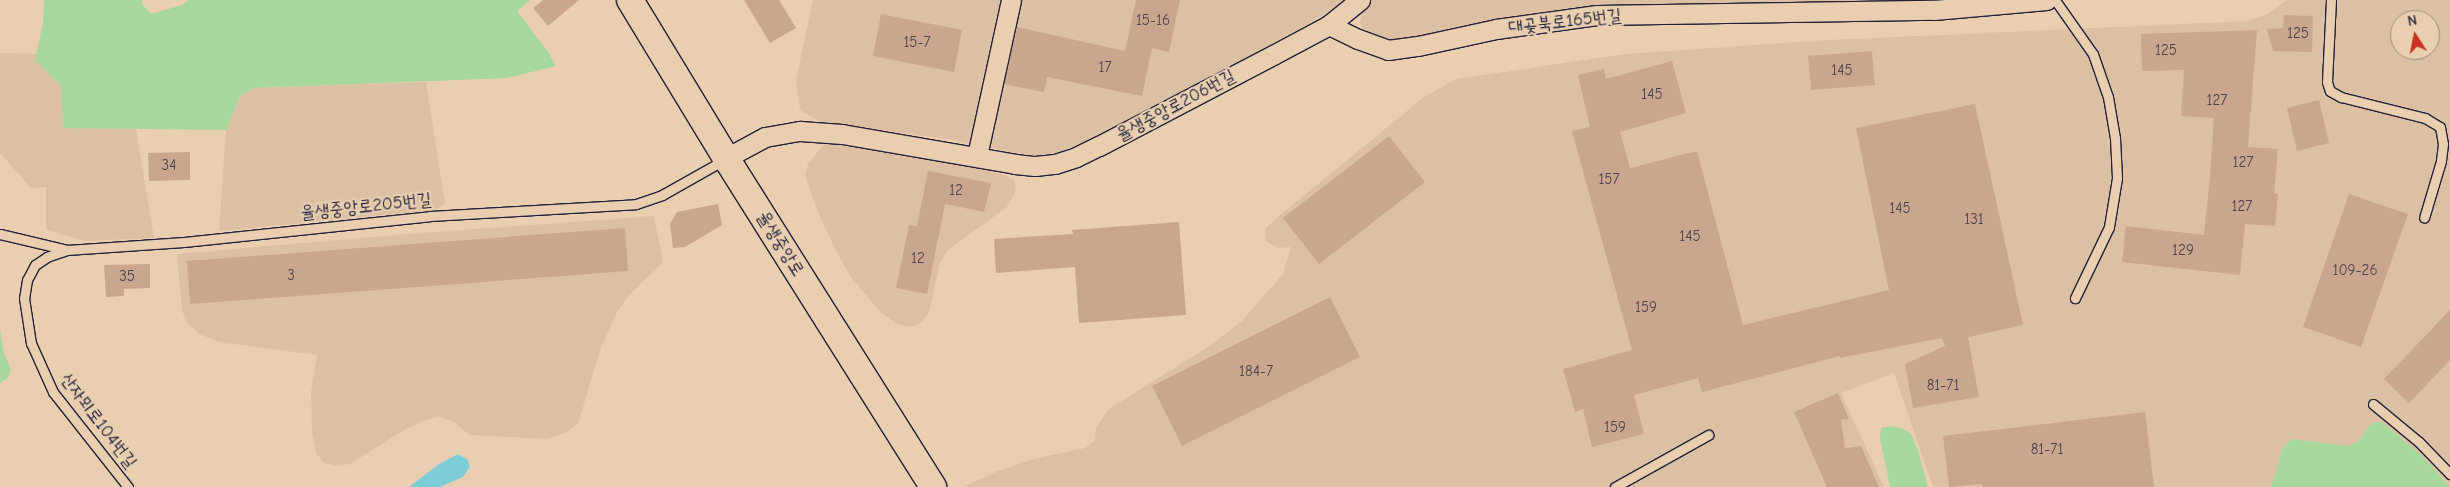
<!DOCTYPE html>
<html>
<head>
<meta charset="utf-8">
<style>
  body { margin:0 }
  #map { position:relative; width:2450px; height:487px; overflow:hidden; background:#e9cfb0; font-family:"Comic Neue","Poor Story",sans-serif }
  div>[style] { position:absolute }
  [style*='--x'] { left:calc(var(--x)*1px); top:calc(var(--y)*1px); width:calc(var(--w)*1px); rotate:calc(var(--a)*1deg) }
  .built>* { inset:0; background:#dbc0a4 }
  .green>* { inset:0; background:#a5d89a }
  .water>* { inset:0; background:#7dcdd7 }
  .building>* { inset:0; background:#c9a68d }
  .roads { filter:drop-shadow(1px 0 #22223b) drop-shadow(-1px 0 #22223b) drop-shadow(0 1px #22223b) drop-shadow(0 -1px #22223b) }
  .lane>* { height:9px; margin:-4.5px; padding:0 4.5px; transform-origin:4.5px; border-radius:4.5px; background:#e9cfb0 }
  .street>* { height:19px; margin:-9.5px; padding:0 9.5px; transform-origin:9.5px; border-radius:9.5px; background:#e9cfb0 }
  .secondary>* { height:26px; margin:-13px; padding:0 13px; transform-origin:13px; border-radius:13px; background:#e9cfb0 }
  span { translate:-50% -50%; white-space:nowrap; text-align:center; line-height:1.15; -webkit-text-stroke:4px #e9cfb0; paint-order:stroke }
  .number-label { font-size:15px; color:#4c4350 }
  .number-label span { -webkit-text-stroke-width:0 }
  .street-label { font-size:18px; color:#22223b }
  .north { position:absolute; left:2390px; top:10px; width:50px; height:50px; box-sizing:border-box; background:#e9cfb0; border:1px solid #998a81; border-radius:50%; rotate:349deg; font-size:14px; font-weight:700; line-height:20px; text-align:center; color:#22223b }
  .north::after { content:''; display:block; margin:auto; width:18px; height:22px; background:#c8321e; clip-path:polygon(50% 0,100% 100%,50% 72%,0 100%) }
</style>
</head>
<body>
<div id="map">
  <div class="built">
    <i style="clip-path:polygon(813px 0,1346px 0,1301px 28px,1097px 137px,1057px 153px,1034px 156px,952px 140px,819px 121px,800px 110px,796px 80px)"></i>
    <i style="clip-path:polygon(1370px 0,1966px 0,1709px 6px,1394px 43px,1372px 39px,1363px 30px,1360px 23px,1362px 13px)"></i>
    <i style="clip-path:polygon(evenodd,2287px 0,2450px 0,2450px 486px,2422px 456px,2382px 422px,2371px 423px,2359px 441px,2348px 446px,2291px 439px,2283px 447px,2271px 487px,1933px 487px,1894px 373px,1841px 393px,1884px 487px,963px 487px,998px 471px,1033px 459px,1085px 448px,1095px 440px,1096px 428px,1109px 409px,1211px 345px,1242px 321px,1283px 274px,1291px 247px,1278px 248px,1266px 241px,1265px 229px,1273px 221px,1424px 97px,1456px 79px,1625px 54px,1829px 40px,2247px 21px,2266px 15px,2287px 0,2400px 20px,2430px 20px,2430px 50px,2400px 50px,2400px 20px)"></i>
    <i style="clip-path:polygon(0 53px,37px 54px,35px 60px,61px 86px,63px 128px,136px 129px,154px 238px,85px 241px,46px 230px,46px 187px,31px 188px,0 153px)"></i>
    <i style="clip-path:polygon(426px 82px,445px 204px,435px 210px,219px 231px,226px 130px,240px 96px,254px 88px)"></i>
    <i style="clip-path:polygon(825px 143px,928px 158px,1001px 174px,1014px 180px,1016px 187px,1014px 195px,1007px 207px,948px 250px,940px 263px,929px 313px,921px 323px,910px 327px,898px 324px,881px 313px,851px 277px,835px 249px,818px 212px,805px 176px,808px 164px)"></i>
    <i style="clip-path:polygon(654px 216px,663px 262px,630px 294px,617px 312px,600px 350px,578px 424px,567px 432px,547px 439px,469px 435px,453px 421px,439px 417px,425px 420px,406px 429px,350px 464px,337px 466px,324px 463px,316px 453px,312px 433px,311px 392px,317px 355px,219px 342px,199px 334px,187px 323px,182px 310px,177px 254px,407px 234px)"></i>
  </div>
  <div class="green">
    <i style="clip-path:polygon(44px 0,142px 0,142px 4px,151px 14px,182px 5px,189px 0,530px 0,517px 11px,548px 52px,556px 66px,507px 78px,254px 88px,240px 96px,226px 130px,63px 128px,61px 86px,35px 60px,43px 23px)"></i>
    <i style="clip-path:polygon(0 328px,3px 350px,11px 370px,8px 378px,0 383px)"></i>
    <i style="clip-path:polygon(2382px 422px,2422px 456px,2450px 487px,2271px 487px,2283px 447px,2291px 439px,2348px 446px,2359px 441px,2371px 423px)"></i>
    <i style="clip-path:polygon(1891px 426px,1901px 428px,1911px 434px,1918px 451px,1928px 487px,1890px 487px,1880px 438px,1881px 428px)"></i>
  </div>
  <div class="water">
    <i style="clip-path:polygon(458px 454px,467px 459px,470px 466px,463px 477px,440px 487px,409px 487px,439px 464px)"></i>
  </div>
  <div class="building">
    <i style="clip-path:polygon(543px 0,579px 0,548px 26px,533px 8px)"></i>
    <i style="clip-path:polygon(744px 0,779px 0,796px 28px,770px 43px)"></i>
    <i style="clip-path:polygon(1136px 0,1180px 0,1169px 52px,1152px 48px,1142px 96px,1047px 77px,1044px 92px,1004px 84px,1017px 27px,1125px 51px)"></i>
    <i style="clip-path:polygon(881px 14px,962px 30px,954px 72px,873px 56px)"></i>
    <i style="clip-path:polygon(2284px 15px,2313px 16px,2312px 52px,2273px 51px,2267px 29px,2283px 28px)"></i>
    <i style="clip-path:polygon(2257px 30px,2248px 147px,2278px 149px,2274px 193px,2278px 194px,2275px 226px,2245px 224px,2240px 275px,2122px 262px,2126px 226px,2204px 235px,2210px 177px,2214px 118px,2181px 116px,2184px 70px,2142px 71px,2141px 34px)"></i>
    <i style="clip-path:polygon(1872px 51px,1875px 85px,1811px 90px,1808px 56px)"></i>
    <i style="clip-path:polygon(1672px 61px,1686px 113px,1620px 132px,1630px 168px,1697px 151px,1743px 325px,1889px 290px,1856px 128px,1975px 104px,2023px 325px,1968px 337px,1979px 397px,1913px 408px,1905px 364px,1945px 346px,1942px 338px,1840px 358px,1840px 356px,1702px 392px,1698px 378px,1634px 395px,1644px 434px,1592px 447px,1583px 409px,1575px 412px,1563px 369px,1632px 350px,1572px 131px,1590px 127px,1578px 75px,1604px 69px,1606px 79px)"></i>
    <i style="clip-path:polygon(2319px 100px,2329px 143px,2297px 151px,2287px 108px)"></i>
    <i style="clip-path:polygon(1389px 136px,1425px 182px,1319px 264px,1283px 218px)"></i>
    <i style="clip-path:polygon(190px 152px,190px 180px,149px 181px,148px 153px)"></i>
    <i style="clip-path:polygon(928px 171px,991px 183px,984px 212px,945px 204px,927px 294px,896px 288px,909px 225px,917px 226px)"></i>
    <i style="clip-path:polygon(2349px 194px,2408px 214px,2361px 347px,2303px 327px)"></i>
    <i style="clip-path:polygon(718px 204px,722px 225px,685px 247px,673px 248px,670px 224px,677px 212px)"></i>
    <i style="clip-path:polygon(1179px 222px,1186px 315px,1079px 323px,1075px 267px,996px 273px,994px 239px,1073px 234px,1072px 230px)"></i>
    <i style="clip-path:polygon(625px 228px,628px 271px,190px 304px,187px 261px)"></i>
    <i style="clip-path:polygon(150px 264px,150px 288px,124px 289px,124px 296px,106px 297px,104px 265px)"></i>
    <i style="clip-path:polygon(1330px 297px,1360px 357px,1182px 446px,1152px 386px)"></i>
    <i style="clip-path:polygon(2450px 310px,2450px 360px,2409px 403px,2384px 379px)"></i>
    <i style="clip-path:polygon(1838px 393px,1849px 419px,1841px 420px,1845px 448px,1861px 446px,1879px 487px,1827px 487px,1794px 412px)"></i>
    <i style="clip-path:polygon(2145px 412px,2154px 487px,1982px 487px,1982px 484px,1949px 487px,1943px 436px)"></i>
  </div>
  <div class="roads">
    <div class="lane">
      <i style="--x:2055;--y:0;--w:66;--a:54.9"></i>
      <i style="--x:2093;--y:54;--w:46;--a:70.8"></i>
      <i style="--x:2108;--y:97;--w:42;--a:80.3"></i>
      <i style="--x:2115;--y:138;--w:40;--a:87.1"></i>
      <i style="--x:2117;--y:178;--w:50;--a:99.3"></i>
      <i style="--x:2109;--y:227;--w:79;--a:115.6"></i>
      <i style="--x:2331;--y:0;--w:82;--a:92.8"></i>
      <i style="--x:2327;--y:82;--w:9;--a:72"></i>
      <i style="--x:2330;--y:91;--w:13;--a:29"></i>
      <i style="--x:2341;--y:97;--w:87;--a:14"></i>
      <i style="--x:2425;--y:118;--w:17;--a:31"></i>
      <i style="--x:2440;--y:127;--w:17;--a:80"></i>
      <i style="--x:2443;--y:144;--w:17;--a:97"></i>
      <i style="--x:2441;--y:161;--w:59;--a:106.6"></i>
      <i style="--x:0;--y:234;--w:69;--a:13.4"></i>
      <i style="--x:67;--y:250;--w:117;--a:-3.9"></i>
      <i style="--x:184;--y:242;--w:247;--a:-6"></i>
      <i style="--x:430;--y:216;--w:206;--a:-3.3"></i>
      <i style="--x:636;--y:204;--w:28;--a:-19"></i>
      <i style="--x:662;--y:195;--w:71;--a:-29.4"></i>
      <i style="--x:67;--y:250;--w:21;--a:161"></i>
      <i style="--x:47;--y:257;--w:14;--a:146"></i>
      <i style="--x:35;--y:265;--w:17;--a:118"></i>
      <i style="--x:27;--y:280;--w:18;--a:99"></i>
      <i style="--x:24;--y:298;--w:46;--a:81.2"></i>
      <i style="--x:31;--y:343;--w:54;--a:65.8"></i>
      <i style="--x:53;--y:392;--w:121;--a:51.7"></i>
      <i style="--x:2373;--y:404;--w:60;--a:39.6"></i>
      <i style="--x:2419;--y:442;--w:45;--a:45.9"></i>
      <i style="--x:1615;--y:487;--w:107;--a:-29.2"></i>
    </div>
    <div class="street">
      <i style="--x:1329;--y:25;--w:32;--a:26"></i>
      <i style="--x:1358;--y:39;--w:32;--a:20"></i>
      <i style="--x:1388;--y:50;--w:30;--a:-8"></i>
      <i style="--x:1418;--y:46;--w:80;--a:-12.3"></i>
      <i style="--x:1496;--y:29;--w:102;--a:-7.9"></i>
      <i style="--x:1597;--y:15;--w:337;--a:-0.9"></i>
      <i style="--x:1934;--y:10;--w:113;--a:-5.1"></i>
      <i style="--x:977;--y:156;--w:160;--a:-77.7"></i>
      <i style="--x:726;--y:158;--w:44;--a:-28.3"></i>
      <i style="--x:765;--y:137;--w:36;--a:-10"></i>
      <i style="--x:800;--y:131;--w:42;--a:4.1"></i>
      <i style="--x:842;--y:134;--w:176;--a:9.8"></i>
      <i style="--x:1015;--y:164;--w:20;--a:6"></i>
      <i style="--x:1035;--y:166;--w:20;--a:-6"></i>
      <i style="--x:1055;--y:164;--w:22;--a:-18"></i>
      <i style="--x:1076;--y:157;--w:25;--a:-26"></i>
      <i style="--x:1099;--y:146;--w:196;--a:-27.6"></i>
      <i style="--x:1273;--y:55;--w:64;--a:-28.2"></i>
      <i style="--x:1329;--y:25;--w:40;--a:-39"></i>
    </div>
    <div class="secondary">
      <i style="--x:630;--y:0;--w:185;--a:58.7"></i>
      <i style="--x:726;--y:158;--w:389;--a:57.8"></i>
    </div>
  </div>
  <div class="number-label">
    <span style="left:1153px;top:21px">15-16</span>
    <span style="left:2298px;top:34px">125</span>
    <span style="left:917px;top:43px">15-7</span>
    <span style="left:2166px;top:51px">125</span>
    <span style="left:1105px;top:68px">17</span>
    <span style="left:1842px;top:71px">145</span>
    <span style="left:1652px;top:95px">145</span>
    <span style="left:2217px;top:101px">127</span>
    <span style="left:2243px;top:163px">127</span>
    <span style="left:169px;top:166px">34</span>
    <span style="left:1609px;top:180px">157</span>
    <span style="left:956px;top:191px">12</span>
    <span style="left:2242px;top:207px">127</span>
    <span style="left:1900px;top:209px">145</span>
    <span style="left:1974px;top:220px">131</span>
    <span style="left:1690px;top:237px">145</span>
    <span style="left:2183px;top:251px">129</span>
    <span style="left:918px;top:259px">12</span>
    <span style="left:2355px;top:271px">109-26</span>
    <span style="left:291px;top:276px">3</span>
    <span style="left:127px;top:277px">35</span>
    <span style="left:1646px;top:308px">159</span>
    <span style="left:1256px;top:372px">184-7</span>
    <span style="left:1943px;top:386px">81-71</span>
    <span style="left:1615px;top:428px">159</span>
    <span style="left:2047px;top:450px">81-71</span>
  </div>
  <div class="street-label">
    <span style="left:1565px;top:22px;rotate:-6deg">대곶북로165번길</span>
    <span style="left:1176px;top:106px;rotate:-28deg">율생중앙로206번길</span>
    <span style="left:366px;top:207px;rotate:-6deg">율생중앙로205번길</span>
    <span style="left:780px;top:244px;rotate:58deg">율생중앙로</span>
    <span style="left:98px;top:421px;rotate:53deg">산자뫼로104번길</span>
  </div>
  <div class="north">N</div>
</div>
</body>
</html>
